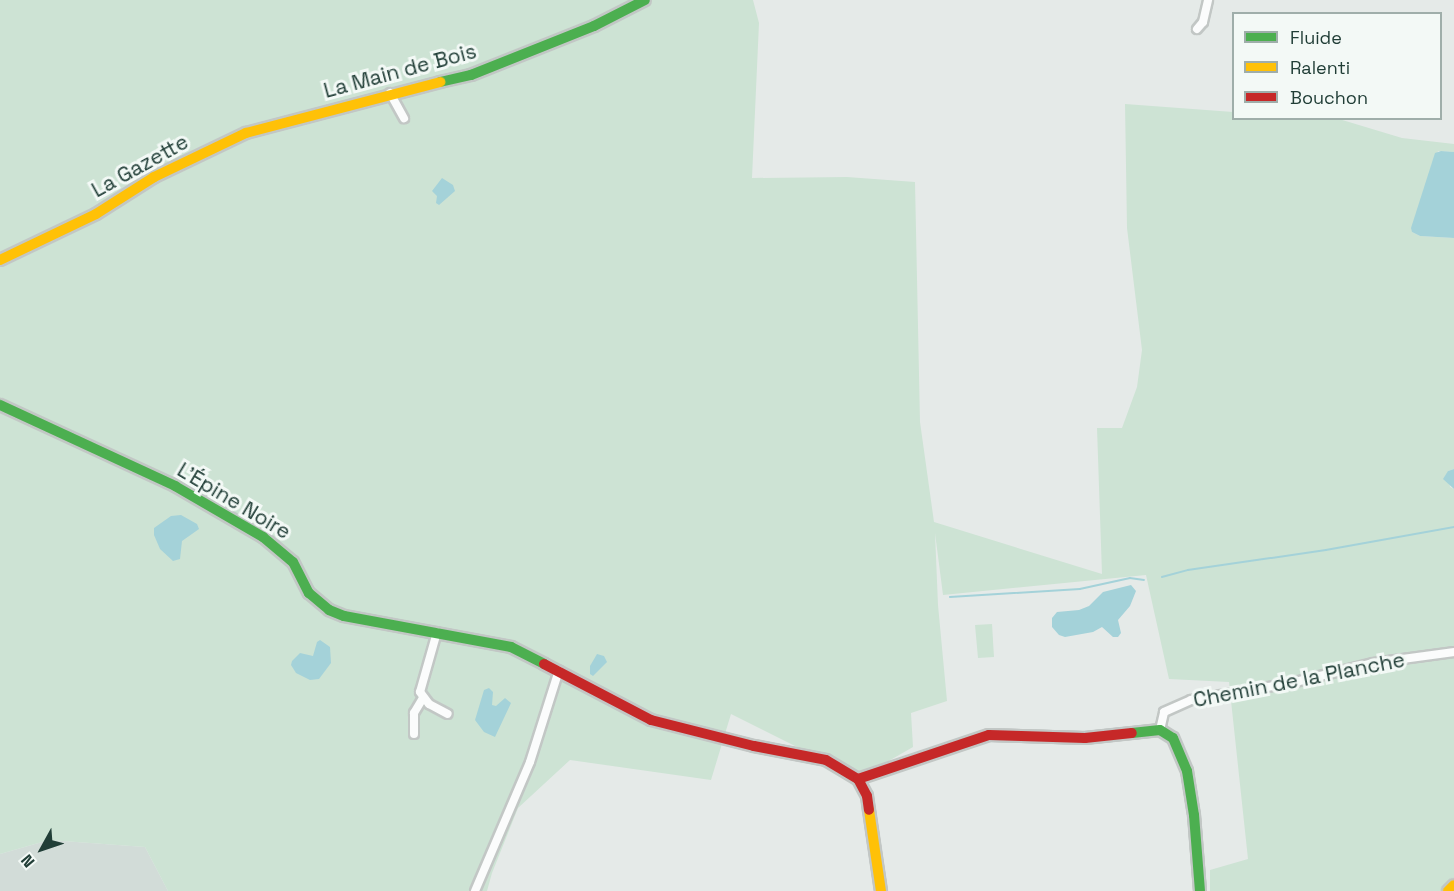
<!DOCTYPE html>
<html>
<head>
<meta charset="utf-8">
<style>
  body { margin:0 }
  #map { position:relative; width:1454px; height:891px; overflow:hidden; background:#e5eae8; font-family:"Space Grotesk",sans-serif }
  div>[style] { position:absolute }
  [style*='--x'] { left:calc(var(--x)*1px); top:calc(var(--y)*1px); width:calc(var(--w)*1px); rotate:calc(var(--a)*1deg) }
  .built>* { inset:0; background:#d2dcd8 }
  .green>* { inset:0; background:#cde3d4 }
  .water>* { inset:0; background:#a4d2d9 }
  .stream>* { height:1.5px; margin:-0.75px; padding:0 0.75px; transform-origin:0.75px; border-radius:0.75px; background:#a4d2d9 }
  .roads { filter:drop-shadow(2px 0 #c2c7c5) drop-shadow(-2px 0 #c2c7c5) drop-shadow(0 2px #c2c7c5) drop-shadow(0 -2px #c2c7c5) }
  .street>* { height:8px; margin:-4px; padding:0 4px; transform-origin:4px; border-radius:4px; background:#fbfcfc }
  .fast>* { height:10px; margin:-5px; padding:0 5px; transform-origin:5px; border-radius:5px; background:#4caf50 }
  .slow>* { height:10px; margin:-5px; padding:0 5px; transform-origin:5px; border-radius:5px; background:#ffc107 }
  .jam>* { height:10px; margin:-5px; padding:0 5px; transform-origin:5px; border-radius:5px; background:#c62828 }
  span { translate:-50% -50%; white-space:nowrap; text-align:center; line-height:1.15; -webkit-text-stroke:6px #f3f9f6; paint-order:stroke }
  .street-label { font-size:21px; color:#213e37 }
  .legend { position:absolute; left:1232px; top:12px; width:210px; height:108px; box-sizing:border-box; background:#f3f9f6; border:2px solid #9faeaa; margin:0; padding:8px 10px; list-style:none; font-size:18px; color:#213e37 }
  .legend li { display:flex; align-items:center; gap:12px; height:30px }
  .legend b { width:30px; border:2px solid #9faeaa }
  .north { position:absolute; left:12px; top:819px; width:60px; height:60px; -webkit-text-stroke:4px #f3f9f6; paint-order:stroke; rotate:230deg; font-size:16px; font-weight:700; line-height:24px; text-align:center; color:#213e37 }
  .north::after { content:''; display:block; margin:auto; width:21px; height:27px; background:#213e37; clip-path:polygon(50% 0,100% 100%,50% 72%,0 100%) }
</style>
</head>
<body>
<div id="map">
  <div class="built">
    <i style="clip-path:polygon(49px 840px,145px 847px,168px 891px,0 891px,0 854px)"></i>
  </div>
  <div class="green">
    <i style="clip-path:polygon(0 0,753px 0,759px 23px,752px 178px,847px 177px,915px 182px,920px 422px,934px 522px,1102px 574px,1097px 428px,1122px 428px,1137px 387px,1142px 350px,1127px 228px,1125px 104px,1233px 112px,1234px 118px,1339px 119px,1402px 138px,1454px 144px,1454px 152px,1438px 151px,1412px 232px,1420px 236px,1454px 238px,1454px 469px,1448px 471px,1450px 487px,1454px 489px,1454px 886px,1441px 891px,1210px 891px,1210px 870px,1248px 859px,1229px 682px,1169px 679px,1146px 575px,943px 595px,935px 533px,938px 605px,947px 701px,911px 713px,913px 747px,859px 778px,731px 714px,711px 780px,570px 760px,518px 808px,492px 873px,487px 891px,168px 891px,145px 847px,49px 840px,0 854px)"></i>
    <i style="clip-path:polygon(992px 624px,994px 657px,978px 658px,975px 625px)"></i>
  </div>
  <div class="water">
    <i style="clip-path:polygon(1441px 151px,1454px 152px,1454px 238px,1420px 236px,1412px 232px,1411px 228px,1435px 153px)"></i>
    <i style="clip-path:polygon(442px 178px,453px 185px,455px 191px,439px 205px,436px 203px,437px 196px,432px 191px)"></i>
    <i style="clip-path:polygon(1454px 469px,1454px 489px,1443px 479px,1448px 471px)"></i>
    <i style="clip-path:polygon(181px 515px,197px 524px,199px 529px,182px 541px,180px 559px,173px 561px,160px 549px,154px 535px,154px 528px,171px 516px)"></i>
    <i style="clip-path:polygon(1131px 585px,1136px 591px,1130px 606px,1118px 620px,1121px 633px,1118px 637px,1113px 637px,1102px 627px,1093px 632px,1065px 637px,1059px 635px,1052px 627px,1052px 618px,1057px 612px,1079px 610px,1089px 606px,1103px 592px)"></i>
    <i style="clip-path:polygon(320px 640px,330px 647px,331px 663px,319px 679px,310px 680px,296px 673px,291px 665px,292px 661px,300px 653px,313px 656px,317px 642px)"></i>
    <i style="clip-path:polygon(597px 654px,604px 656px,607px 662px,593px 676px,590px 674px,590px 666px)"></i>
    <i style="clip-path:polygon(489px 688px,493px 692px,492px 705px,496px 706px,505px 698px,511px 703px,495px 737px,484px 732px,475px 720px,484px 690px)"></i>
  </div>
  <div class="stream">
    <i style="--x:1162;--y:577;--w:27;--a:-15"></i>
    <i style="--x:1188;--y:570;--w:139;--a:-8.2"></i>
    <i style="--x:1326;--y:550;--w:130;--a:-10.2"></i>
    <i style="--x:950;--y:597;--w:130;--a:-3.5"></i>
    <i style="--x:1080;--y:589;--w:51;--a:-12.4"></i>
    <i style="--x:1130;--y:578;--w:14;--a:8"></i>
  </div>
  <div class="roads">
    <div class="street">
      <i style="--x:1197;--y:29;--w:9;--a:-49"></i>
      <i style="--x:1203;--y:22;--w:23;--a:-77"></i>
      <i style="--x:390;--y:93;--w:29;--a:61"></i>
      <i style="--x:437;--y:632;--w:62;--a:105.8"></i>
      <i style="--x:420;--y:692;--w:15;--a:53"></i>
      <i style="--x:429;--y:704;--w:21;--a:28"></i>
      <i style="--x:1160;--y:730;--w:18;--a:-77"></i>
      <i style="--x:1164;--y:712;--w:30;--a:-24"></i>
      <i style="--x:1191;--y:700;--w:101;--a:-9.6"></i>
      <i style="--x:1291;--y:683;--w:84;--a:-13.7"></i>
      <i style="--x:1373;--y:663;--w:82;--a:-7.7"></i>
      <i style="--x:414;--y:734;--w:21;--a:-90"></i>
      <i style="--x:414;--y:713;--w:17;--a:-59"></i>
      <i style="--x:475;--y:891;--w:140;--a:-66.9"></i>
      <i style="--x:530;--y:762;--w:96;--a:-72.5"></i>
    </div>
    <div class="fast">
      <i style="--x:440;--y:82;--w:32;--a:-13"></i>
      <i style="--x:471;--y:75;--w:132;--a:-21.7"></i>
      <i style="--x:594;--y:26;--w:57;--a:-27"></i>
      <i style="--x:0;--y:405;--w:193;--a:24.8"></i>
      <i style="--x:175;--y:486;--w:102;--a:30.1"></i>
      <i style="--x:263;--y:537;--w:39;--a:40"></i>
      <i style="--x:293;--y:562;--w:35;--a:63"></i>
      <i style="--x:309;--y:593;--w:26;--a:40"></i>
      <i style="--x:329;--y:610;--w:16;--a:22"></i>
      <i style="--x:344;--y:616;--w:170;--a:10.5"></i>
      <i style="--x:511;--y:647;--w:37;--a:27"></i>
      <i style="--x:1132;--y:733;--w:28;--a:-6"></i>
      <i style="--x:1160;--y:730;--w:15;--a:32"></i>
      <i style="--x:1173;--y:738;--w:36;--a:67"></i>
      <i style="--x:1187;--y:771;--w:45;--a:81"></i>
      <i style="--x:1194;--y:815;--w:76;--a:85.5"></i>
    </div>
    <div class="slow">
      <i style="--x:0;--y:260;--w:106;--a:-25.6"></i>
      <i style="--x:96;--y:214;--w:69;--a:-32.5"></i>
      <i style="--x:154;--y:177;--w:102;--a:-25.6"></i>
      <i style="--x:246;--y:133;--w:201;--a:-14.7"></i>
      <i style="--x:869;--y:810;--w:82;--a:81.6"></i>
      <i style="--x:1448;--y:891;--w:8;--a:-45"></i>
    </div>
    <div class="jam">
      <i style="--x:544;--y:664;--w:121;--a:27.6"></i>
      <i style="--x:651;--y:720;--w:106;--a:14.2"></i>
      <i style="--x:754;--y:746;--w:73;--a:11"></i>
      <i style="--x:826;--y:760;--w:37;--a:31"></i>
      <i style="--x:858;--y:779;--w:19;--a:62"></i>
      <i style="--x:867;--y:796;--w:14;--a:82"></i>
      <i style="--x:858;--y:779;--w:138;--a:-18.6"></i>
      <i style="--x:989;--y:735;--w:96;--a:1.8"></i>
      <i style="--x:1085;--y:738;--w:47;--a:-6.1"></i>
    </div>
  </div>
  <div class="street-label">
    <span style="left:400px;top:71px;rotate:-15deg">La Main de Bois</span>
    <span style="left:140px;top:166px;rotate:-29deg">La Gazette</span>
    <span style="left:234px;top:501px;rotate:31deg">L'Épine Noire</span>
    <span style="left:1299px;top:680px;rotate:-11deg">Chemin de la Planche</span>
  </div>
  <ul class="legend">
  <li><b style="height:8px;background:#4caf50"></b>Fluide</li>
  <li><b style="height:8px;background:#ffc107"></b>Ralenti</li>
  <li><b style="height:8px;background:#c62828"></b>Bouchon</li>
  </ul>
  <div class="north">N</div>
</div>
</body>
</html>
